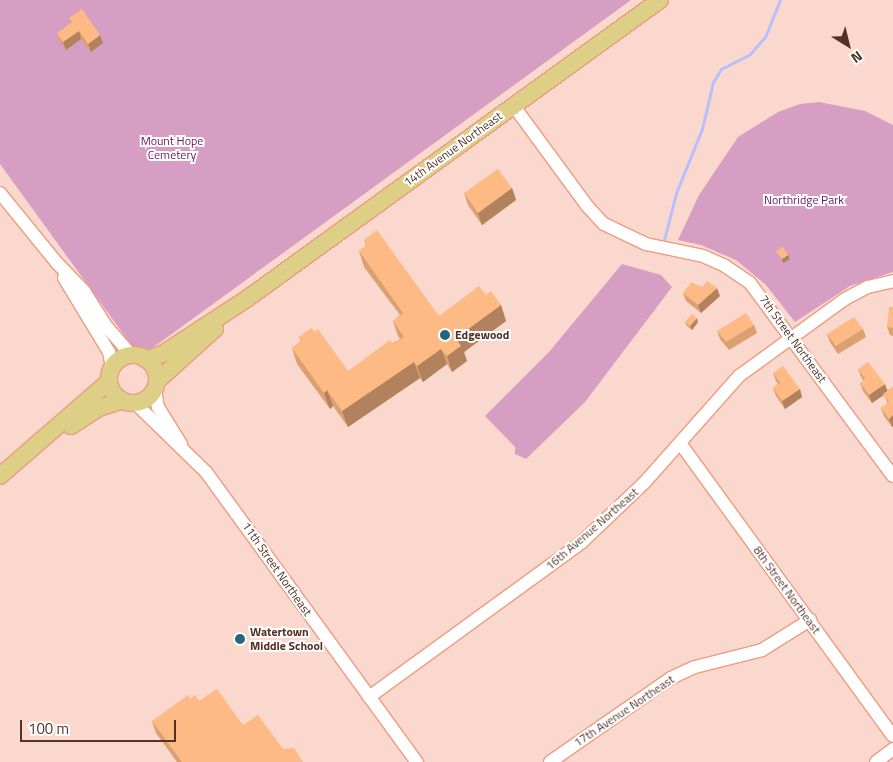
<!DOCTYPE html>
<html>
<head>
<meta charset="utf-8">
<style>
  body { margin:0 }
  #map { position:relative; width:893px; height:762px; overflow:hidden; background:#fbd8cd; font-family:"Titillium Web",sans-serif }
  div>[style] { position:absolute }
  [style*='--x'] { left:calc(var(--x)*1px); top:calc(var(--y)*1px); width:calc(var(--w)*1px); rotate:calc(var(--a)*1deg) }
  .green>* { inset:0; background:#d79ec4 }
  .stream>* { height:3px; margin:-1.5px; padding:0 1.5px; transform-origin:1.5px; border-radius:1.5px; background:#b8bffa }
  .roads { filter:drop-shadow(1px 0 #ec9c81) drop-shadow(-1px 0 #ec9c81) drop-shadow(0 1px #ec9c81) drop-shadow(0 -1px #ec9c81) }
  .minor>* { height:12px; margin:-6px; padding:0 6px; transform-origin:6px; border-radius:6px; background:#fff }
  .major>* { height:16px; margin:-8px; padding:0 8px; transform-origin:8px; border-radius:8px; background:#ddd086 }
  .major>.ring { margin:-8px; padding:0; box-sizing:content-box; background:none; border:16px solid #ddd086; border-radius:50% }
  .wall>* { inset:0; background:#daa072 }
  .shaded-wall>* { inset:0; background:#b1825d }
  .building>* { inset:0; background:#fdba85 }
  .dots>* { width:14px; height:14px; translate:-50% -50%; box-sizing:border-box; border:2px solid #fff; border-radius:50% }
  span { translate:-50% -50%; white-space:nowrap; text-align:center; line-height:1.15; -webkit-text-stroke:4px #fff; paint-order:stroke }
  .park-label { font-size:12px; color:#6b1958 }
  .street-label { font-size:12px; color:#523126 }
  .poi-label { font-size:12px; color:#523126; font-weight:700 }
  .left { translate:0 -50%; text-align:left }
  .north { position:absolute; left:823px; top:20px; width:50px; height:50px; -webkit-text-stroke:4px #fff; paint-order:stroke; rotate:144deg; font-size:14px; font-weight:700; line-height:20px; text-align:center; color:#523126 }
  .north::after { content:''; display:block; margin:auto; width:18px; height:22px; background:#523126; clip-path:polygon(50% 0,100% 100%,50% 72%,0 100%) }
  .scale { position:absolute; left:20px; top:720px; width:156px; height:22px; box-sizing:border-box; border:2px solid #523126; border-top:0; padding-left:6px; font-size:15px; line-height:18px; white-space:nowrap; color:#523126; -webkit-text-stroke:4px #fff; paint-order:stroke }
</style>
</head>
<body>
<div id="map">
  <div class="green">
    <i style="clip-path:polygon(0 0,631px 0,140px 357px,0 164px)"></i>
    <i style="clip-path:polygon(819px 102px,865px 111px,893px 125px,893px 272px,850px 286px,795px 322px,766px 285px,736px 260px,701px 245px,678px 240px,699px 195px,738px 137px,778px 112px,800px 104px)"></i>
    <i style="clip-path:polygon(622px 264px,661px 275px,672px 287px,585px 402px,526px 459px,515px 454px,515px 447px,485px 416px,549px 352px)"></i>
  </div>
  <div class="stream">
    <i style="--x:663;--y:244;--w:53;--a:-75.7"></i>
    <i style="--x:676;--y:193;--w:69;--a:-67.9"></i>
    <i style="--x:702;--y:129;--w:48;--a:-76.8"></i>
    <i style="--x:713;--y:82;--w:15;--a:-58"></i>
    <i style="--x:721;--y:69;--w:33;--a:-27"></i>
    <i style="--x:750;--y:54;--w:23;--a:-49"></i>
    <i style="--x:765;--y:37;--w:40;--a:-68"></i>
  </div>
  <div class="roads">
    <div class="minor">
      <i style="--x:513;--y:105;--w:127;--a:53.7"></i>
      <i style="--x:588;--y:207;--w:23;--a:47"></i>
      <i style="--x:604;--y:224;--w:47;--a:25.5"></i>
      <i style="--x:646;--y:244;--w:58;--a:11.9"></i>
      <i style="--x:703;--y:256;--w:24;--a:24"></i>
      <i style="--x:725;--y:266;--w:30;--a:34"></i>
      <i style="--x:750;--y:283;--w:240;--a:53.5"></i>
      <i style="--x:0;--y:193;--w:89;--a:50.9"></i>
      <i style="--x:56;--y:262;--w:40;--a:46"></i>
      <i style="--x:84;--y:291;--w:41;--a:57.8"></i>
      <i style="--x:106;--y:326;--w:38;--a:49"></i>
      <i style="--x:64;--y:278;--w:87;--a:58.7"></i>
      <i style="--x:109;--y:352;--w:15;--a:79"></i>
      <i style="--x:155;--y:389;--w:18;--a:81"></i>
      <i style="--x:158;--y:407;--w:44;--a:58.1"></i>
      <i style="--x:135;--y:403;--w:99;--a:44.2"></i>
      <i style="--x:206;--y:472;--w:359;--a:54"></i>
      <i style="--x:680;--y:443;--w:362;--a:54"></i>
      <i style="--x:369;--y:697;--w:263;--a:-36"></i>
      <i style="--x:582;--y:542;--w:87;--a:-43.6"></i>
      <i style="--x:645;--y:482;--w:142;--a:-48.4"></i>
      <i style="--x:739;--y:376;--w:131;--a:-36"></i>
      <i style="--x:845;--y:299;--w:26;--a:-28"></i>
      <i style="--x:868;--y:287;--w:26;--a:-13"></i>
      <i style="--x:550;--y:762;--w:147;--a:-34.8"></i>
      <i style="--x:671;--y:678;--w:26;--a:-25"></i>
      <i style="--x:695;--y:667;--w:69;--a:-14.2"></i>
      <i style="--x:762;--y:650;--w:57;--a:-32"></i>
      <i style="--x:876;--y:762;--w:21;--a:-37"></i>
    </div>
    <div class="major">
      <i class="ring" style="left:109px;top:355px;width:32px;height:32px"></i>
      <i style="--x:146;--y:360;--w:19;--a:-21"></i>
      <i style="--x:164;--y:353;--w:100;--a:-33.2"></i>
      <i style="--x:248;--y:298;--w:508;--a:-35.88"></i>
      <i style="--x:157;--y:381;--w:78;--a:-41.9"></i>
      <i style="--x:71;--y:426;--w:33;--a:-33"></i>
      <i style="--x:99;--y:408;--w:23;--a:-18"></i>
      <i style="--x:0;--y:476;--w:143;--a:-41"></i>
    </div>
  </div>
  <div class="wall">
    <i style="clip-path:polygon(69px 18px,103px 43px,91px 52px,81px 39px,66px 50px,60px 41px,57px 33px,71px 23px)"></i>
    <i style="clip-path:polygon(512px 188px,516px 200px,482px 225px,468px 205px,464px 193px)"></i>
    <i style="clip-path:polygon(364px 240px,439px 316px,486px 295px,501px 305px,506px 321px,464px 352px,467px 361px,452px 372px,447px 364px,423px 382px,420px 378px,348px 427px,333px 406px,330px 409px,297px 364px,292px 348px,301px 341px,299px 337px,315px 332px,348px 371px,400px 339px,398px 336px,393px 321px,400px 315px,364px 267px,359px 251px,366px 246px)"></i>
    <i style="clip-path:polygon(683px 293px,720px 296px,701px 313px,686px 301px)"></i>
    <i style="clip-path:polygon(893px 307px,893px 336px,890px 335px,887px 327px)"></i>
    <i style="clip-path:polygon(685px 322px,698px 322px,692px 330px,687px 326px)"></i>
    <i style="clip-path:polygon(754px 325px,757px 333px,729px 350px,720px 339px,717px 331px)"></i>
    <i style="clip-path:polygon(863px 329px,866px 337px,838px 354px,830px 342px,827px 334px)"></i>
    <i style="clip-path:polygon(858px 369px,887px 391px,893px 387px,893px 426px,892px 427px,884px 416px,881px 408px,888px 404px,884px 395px,872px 403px,863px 391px,860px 383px,864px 381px,861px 377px)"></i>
    <i style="clip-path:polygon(773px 373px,800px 389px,802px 397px,785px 409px,776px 396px,773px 388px,778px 384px,776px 381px)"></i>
    <i style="clip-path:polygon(190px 699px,199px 701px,243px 725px,303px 762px,177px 762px,156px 733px,152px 721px)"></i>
  </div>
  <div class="shaded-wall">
    <i style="clip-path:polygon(79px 31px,81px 39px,66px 50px,63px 42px)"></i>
    <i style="clip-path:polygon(100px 35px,103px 43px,91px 52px,88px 44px)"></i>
    <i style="clip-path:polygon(512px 188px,516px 200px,482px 225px,478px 213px)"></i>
    <i style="clip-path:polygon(788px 255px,790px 259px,783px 263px,782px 259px)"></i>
    <i style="clip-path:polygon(717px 288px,720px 296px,701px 313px,698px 305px)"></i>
    <i style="clip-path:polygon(501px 305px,506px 321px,464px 352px,467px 361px,452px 372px,447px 356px,456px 338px)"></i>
    <i style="clip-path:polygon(697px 318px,698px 322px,692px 330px,690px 326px)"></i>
    <i style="clip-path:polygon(441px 349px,447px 364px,423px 382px,417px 366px)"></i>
    <i style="clip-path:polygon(414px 362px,420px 378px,348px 427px,342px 411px)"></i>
    <i style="clip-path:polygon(885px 384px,888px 392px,872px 403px,869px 395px)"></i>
    <i style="clip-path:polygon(800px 389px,802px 397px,785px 409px,782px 401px)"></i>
    <i style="clip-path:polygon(327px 390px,333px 406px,330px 409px,324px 393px)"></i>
    <i style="clip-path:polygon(893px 415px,893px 426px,892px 427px,889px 419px)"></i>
  </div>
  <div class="building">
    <i style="clip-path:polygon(82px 9px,100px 35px,88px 44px,79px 31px,63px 42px,57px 33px,72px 22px,69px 18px)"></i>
    <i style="clip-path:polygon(498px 169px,512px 188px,478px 213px,464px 193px)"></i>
    <i style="clip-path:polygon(377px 230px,439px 316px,479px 286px,486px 295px,491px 291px,501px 305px,456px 338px,461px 346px,447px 356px,441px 349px,417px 366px,414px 362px,342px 411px,327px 390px,324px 393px,292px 348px,302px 341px,299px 337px,311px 328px,315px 332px,318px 329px,348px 371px,390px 340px,393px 344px,404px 337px,393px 321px,403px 313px,359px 251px,367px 245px,364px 240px)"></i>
    <i style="clip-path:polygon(783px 247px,788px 255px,782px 259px,776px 251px)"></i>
    <i style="clip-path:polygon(707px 281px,717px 288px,698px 305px,683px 293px,691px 282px,702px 287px)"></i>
    <i style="clip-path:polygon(889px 307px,893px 307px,893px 328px,887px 327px)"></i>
    <i style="clip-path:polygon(746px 313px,754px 325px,726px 342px,717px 331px)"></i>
    <i style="clip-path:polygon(692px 314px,697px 318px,690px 326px,685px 322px)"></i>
    <i style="clip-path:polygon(854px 317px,863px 329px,836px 346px,827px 334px)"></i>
    <i style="clip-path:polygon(868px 362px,885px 384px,869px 395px,860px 383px,865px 379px,858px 369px)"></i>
    <i style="clip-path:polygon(783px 366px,800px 389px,782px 401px,773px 388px,780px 383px,773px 373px)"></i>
    <i style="clip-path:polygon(893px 387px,893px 415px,889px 419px,881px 408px,889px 402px,883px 394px)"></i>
    <i style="clip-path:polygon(217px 689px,243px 725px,258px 715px,283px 749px,294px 748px,303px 762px,182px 762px,152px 721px,188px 695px,190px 699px,195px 695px,199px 701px)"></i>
  </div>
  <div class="dots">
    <i style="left:445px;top:335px;background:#24677a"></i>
    <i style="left:240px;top:639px;background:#24677a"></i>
  </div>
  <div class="park-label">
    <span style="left:172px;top:148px">Mount Hope<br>Cemetery</span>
    <span style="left:804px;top:200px">Northridge Park</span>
  </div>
  <div class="street-label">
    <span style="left:453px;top:149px;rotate:-36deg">14th Avenue Northeast</span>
    <span style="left:793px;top:339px;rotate:54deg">7th Street Northeast</span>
    <span style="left:592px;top:529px;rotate:-41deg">16th Avenue Northeast</span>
    <span style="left:277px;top:569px;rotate:55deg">11th Street Northeast</span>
    <span style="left:787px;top:590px;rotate:54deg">8th Street Northeast</span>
    <span style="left:624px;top:711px;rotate:-34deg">17th Avenue Northeast</span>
  </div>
  <div class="poi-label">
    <span class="left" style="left:455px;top:335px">Edgewood</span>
    <span class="left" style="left:250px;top:639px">Watertown<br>Middle School</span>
  </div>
  <div class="north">N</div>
  <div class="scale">100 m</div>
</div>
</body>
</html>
